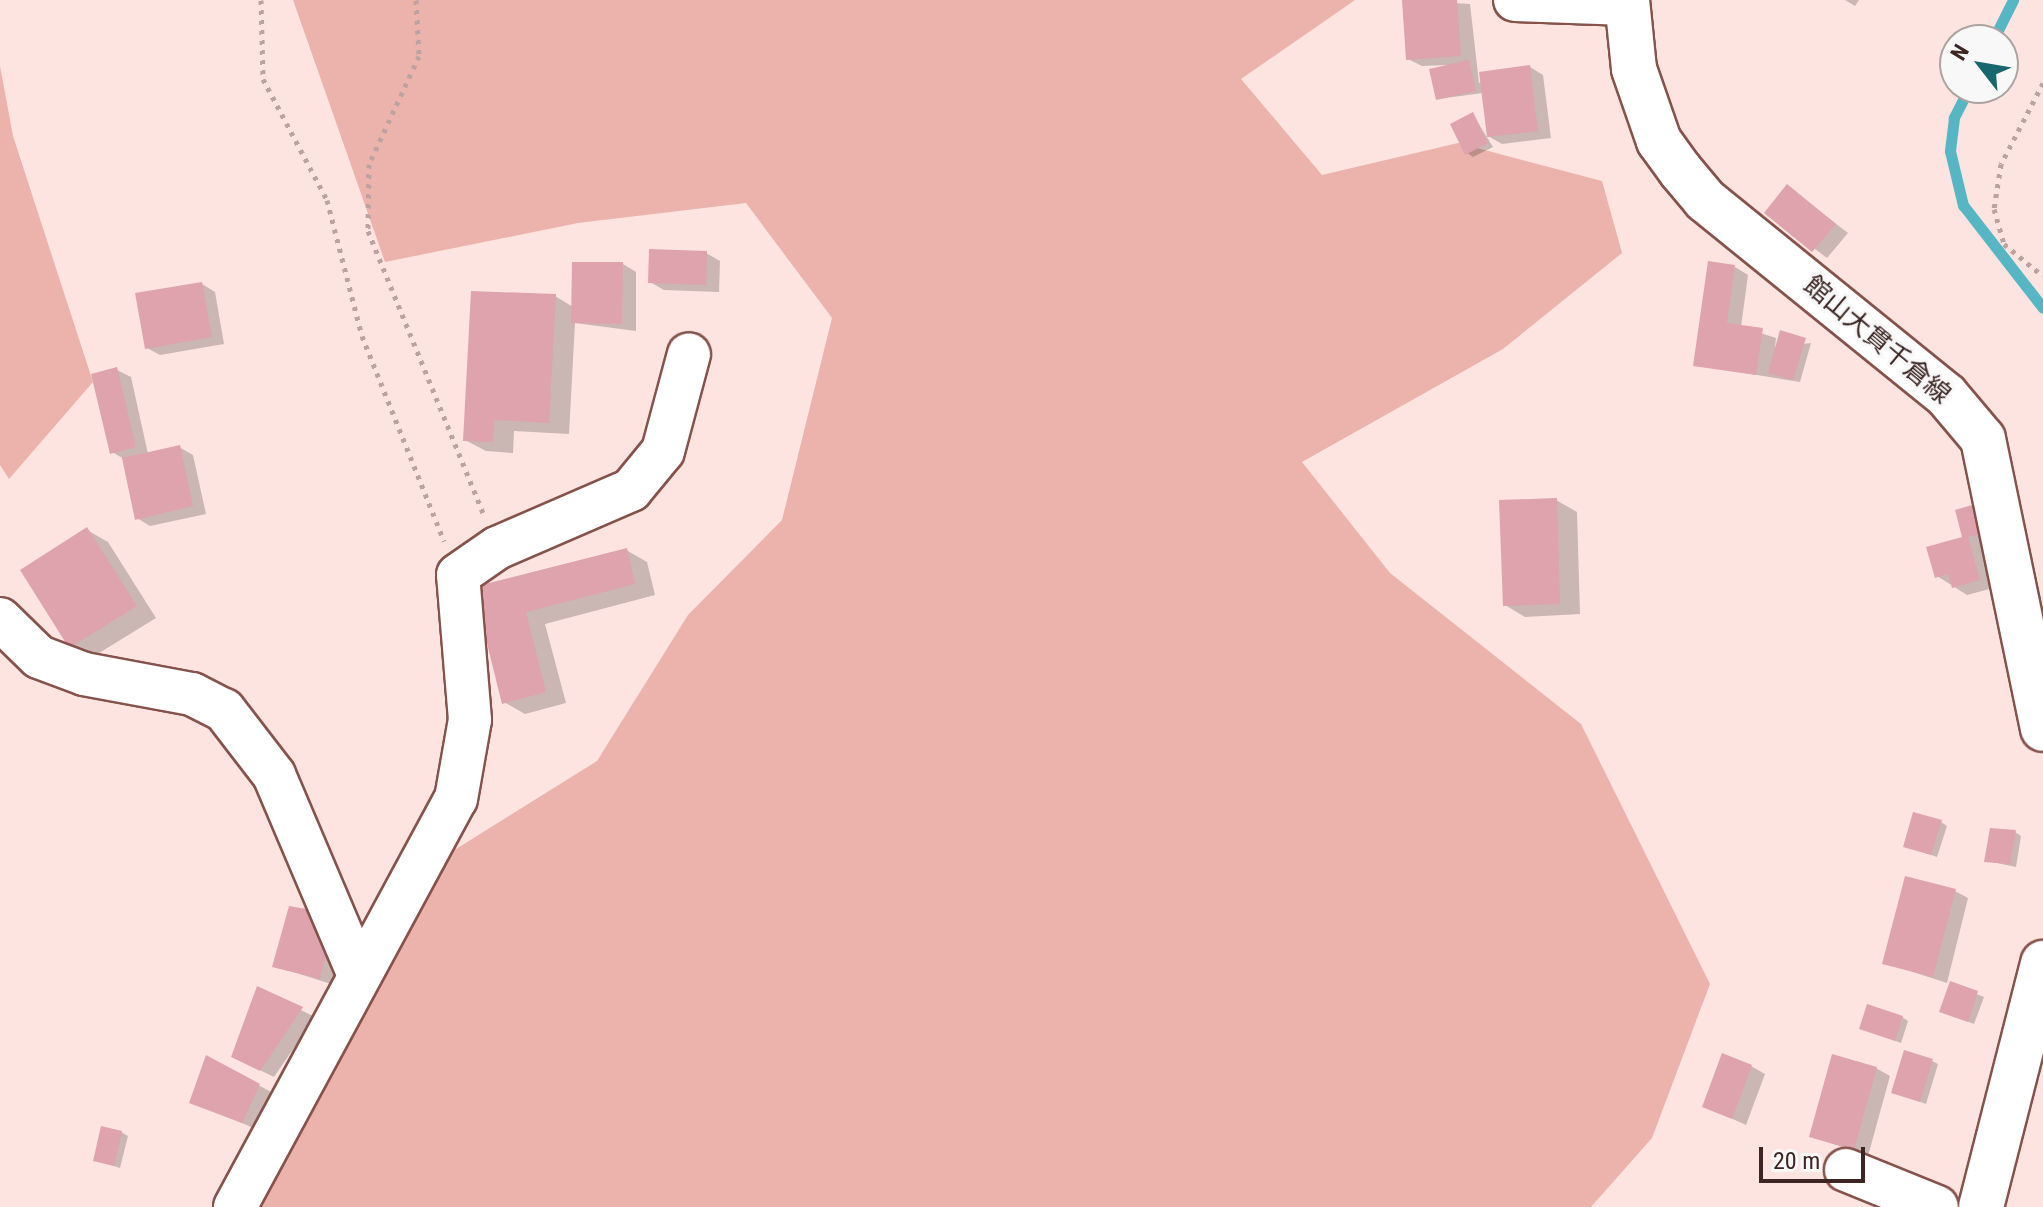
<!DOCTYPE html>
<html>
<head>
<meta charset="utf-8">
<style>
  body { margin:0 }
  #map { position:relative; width:2043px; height:1207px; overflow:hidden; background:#fde4e0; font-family:"Roboto Condensed","Noto Sans JP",sans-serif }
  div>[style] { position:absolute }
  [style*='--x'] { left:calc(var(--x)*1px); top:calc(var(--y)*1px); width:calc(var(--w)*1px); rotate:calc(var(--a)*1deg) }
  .green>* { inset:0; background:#ebb3ab }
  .shadow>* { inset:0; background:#0003 }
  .stream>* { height:11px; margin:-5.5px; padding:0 5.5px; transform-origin:5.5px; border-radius:5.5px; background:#57b6c4 }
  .building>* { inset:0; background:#dea3ad }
  .path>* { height:5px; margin-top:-2.5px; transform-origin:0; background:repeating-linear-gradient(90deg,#bca3a0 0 4px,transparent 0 10px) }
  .roads { filter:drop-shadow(2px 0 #86534c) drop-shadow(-2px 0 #86534c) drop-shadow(0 2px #86534c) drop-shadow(0 -2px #86534c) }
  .street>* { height:42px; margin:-21px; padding:0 21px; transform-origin:21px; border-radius:21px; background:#fff }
  .secondary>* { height:44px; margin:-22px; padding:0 22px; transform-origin:22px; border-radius:22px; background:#fff }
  span { translate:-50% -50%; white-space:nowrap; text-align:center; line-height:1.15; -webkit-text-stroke:6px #f8f8f8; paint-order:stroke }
  .street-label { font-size:26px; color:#3c2522 }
  .north { position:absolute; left:1939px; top:24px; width:80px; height:80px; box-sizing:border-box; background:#f8f8f8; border:2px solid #ada4a2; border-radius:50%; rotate:301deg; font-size:22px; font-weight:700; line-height:32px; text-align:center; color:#3c2522 }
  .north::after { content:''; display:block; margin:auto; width:28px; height:36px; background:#1a666f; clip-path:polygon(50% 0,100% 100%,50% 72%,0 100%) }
  .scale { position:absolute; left:1759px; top:1147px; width:106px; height:36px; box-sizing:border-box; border:4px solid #3c2522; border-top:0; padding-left:10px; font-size:24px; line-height:28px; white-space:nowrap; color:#3c2522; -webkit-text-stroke:6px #f8f8f8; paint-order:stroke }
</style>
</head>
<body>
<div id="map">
  <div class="green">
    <i style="clip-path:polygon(293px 0,1355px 0,1241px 79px,1322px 175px,1458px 143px,1602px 181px,1622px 253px,1503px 349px,1302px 462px,1390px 573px,1581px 724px,1710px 984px,1652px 1138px,1591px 1207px,235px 1207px,440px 859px,597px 761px,688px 615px,782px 520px,832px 318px,746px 203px,578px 223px,385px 262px)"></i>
    <i style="clip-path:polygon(0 66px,13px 136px,93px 382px,9px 479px,0 465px)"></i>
  </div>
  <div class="shadow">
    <i style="clip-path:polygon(1404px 0,1470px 4px,1479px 83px,1530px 67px,1543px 75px,1551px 138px,1502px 144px,1488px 136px,1483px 93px,1438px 99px,1447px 65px,1422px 66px,1408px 59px)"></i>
    <i style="clip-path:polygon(1845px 0,1859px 0,1855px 6px)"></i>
    <i style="clip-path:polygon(1473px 115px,1493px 147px,1473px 157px,1467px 153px)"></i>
    <i style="clip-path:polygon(1788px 187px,1848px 233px,1827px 258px,1767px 213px)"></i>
    <i style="clip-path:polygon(706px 253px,720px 261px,719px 292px,664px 290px,650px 282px)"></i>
    <i style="clip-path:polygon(623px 264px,636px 272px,636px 331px,575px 323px,569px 434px,514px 431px,513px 453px,486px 451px,465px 440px,555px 296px,573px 307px)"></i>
    <i style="clip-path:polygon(1735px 267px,1748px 275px,1741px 327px,1776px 338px,1775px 347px,1811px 343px,1800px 382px,1695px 365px)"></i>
    <i style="clip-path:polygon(202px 284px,215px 292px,224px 344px,160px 355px,147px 348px)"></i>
    <i style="clip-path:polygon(117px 370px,131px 377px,148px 454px,179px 447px,193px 455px,206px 514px,150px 526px,137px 518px,124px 459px,112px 452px)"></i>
    <i style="clip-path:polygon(1556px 500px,1577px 512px,1580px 614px,1525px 617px,1505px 605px)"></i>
    <i style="clip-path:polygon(1957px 512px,1999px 539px,1981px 544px,1993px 588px,1967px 595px,1937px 576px,1964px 538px)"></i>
    <i style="clip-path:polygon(87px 530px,108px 542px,156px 618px,91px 658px,71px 647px)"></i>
    <i style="clip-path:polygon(626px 550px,647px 562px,655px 595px,545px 624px,566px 703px,525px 714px,504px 702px,475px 589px)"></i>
    <i style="clip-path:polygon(1941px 822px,1947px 826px,1937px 857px,1905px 846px)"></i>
    <i style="clip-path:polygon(2015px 832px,2021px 836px,2016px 867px,1987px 861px)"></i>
    <i style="clip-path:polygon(1955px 891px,1968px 898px,1947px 983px,1885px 963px)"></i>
    <i style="clip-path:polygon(349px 924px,334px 985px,275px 966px)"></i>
    <i style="clip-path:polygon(1951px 984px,1984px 997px,1974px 1024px,1941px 1011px)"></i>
    <i style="clip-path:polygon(258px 989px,315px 1017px,274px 1077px,247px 1064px)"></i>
    <i style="clip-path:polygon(1902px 1017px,1908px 1021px,1901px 1043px,1861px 1028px)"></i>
    <i style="clip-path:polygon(208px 1058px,273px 1093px,256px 1129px,192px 1102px)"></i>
    <i style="clip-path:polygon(1932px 1061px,1938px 1064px,1926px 1104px,1893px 1092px)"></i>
    <i style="clip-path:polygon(1751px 1066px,1765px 1074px,1746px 1125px,1704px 1106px)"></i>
    <i style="clip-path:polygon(1876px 1068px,1890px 1076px,1868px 1156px,1811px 1136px)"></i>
    <i style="clip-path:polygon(121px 1132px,128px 1136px,120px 1168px,95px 1160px)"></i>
  </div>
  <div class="stream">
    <i style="--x:1993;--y:40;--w:45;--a:-63.4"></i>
    <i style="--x:1969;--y:88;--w:34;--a:117"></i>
    <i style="--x:1954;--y:118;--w:33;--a:97"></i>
    <i style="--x:1950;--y:151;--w:56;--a:76.5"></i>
    <i style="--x:1963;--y:205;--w:130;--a:52.2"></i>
  </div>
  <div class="building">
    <i style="clip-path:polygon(1402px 0,1457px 0,1461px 56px,1406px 60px)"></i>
    <i style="clip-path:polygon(1469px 60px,1476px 91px,1436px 100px,1429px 69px)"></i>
    <i style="clip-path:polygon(1530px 65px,1538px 131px,1487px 137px,1479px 72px)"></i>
    <i style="clip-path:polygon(1473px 112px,1488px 143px,1465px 155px,1450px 124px)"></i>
    <i style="clip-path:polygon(1787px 184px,1836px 224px,1812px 252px,1764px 213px)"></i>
    <i style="clip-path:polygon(649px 249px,707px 251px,706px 285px,648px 283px)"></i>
    <i style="clip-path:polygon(1708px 261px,1735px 265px,1727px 323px,1763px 328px,1756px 375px,1693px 366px)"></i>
    <i style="clip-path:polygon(572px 262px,623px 262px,622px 324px,571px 323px)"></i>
    <i style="clip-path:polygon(202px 282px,212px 337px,145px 349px,135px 293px)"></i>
    <i style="clip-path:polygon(471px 291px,556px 294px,549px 423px,494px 420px,493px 442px,463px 441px)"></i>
    <i style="clip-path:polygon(1780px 330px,1806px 338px,1793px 380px,1768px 373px)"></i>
    <i style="clip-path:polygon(117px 367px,136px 447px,110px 454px,91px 374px)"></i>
    <i style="clip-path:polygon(180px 445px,193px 506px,135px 520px,122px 458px)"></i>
    <i style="clip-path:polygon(1557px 498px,1560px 604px,1503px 606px,1499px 500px)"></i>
    <i style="clip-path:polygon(1979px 503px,1987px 532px,1968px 537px,1980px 580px,1952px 588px,1948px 574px,1935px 578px,1926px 547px,1962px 537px,1955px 510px)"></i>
    <i style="clip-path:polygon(87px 527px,137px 606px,69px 648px,20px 570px)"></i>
    <i style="clip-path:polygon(627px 548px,635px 584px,526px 612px,546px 692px,502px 704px,473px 587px)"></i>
    <i style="clip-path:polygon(1913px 812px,1942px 820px,1931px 855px,1903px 847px)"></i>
    <i style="clip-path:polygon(1990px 828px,2016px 830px,2010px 864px,1984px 862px)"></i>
    <i style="clip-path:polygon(1905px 876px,1956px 889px,1933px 977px,1882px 964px)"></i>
    <i style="clip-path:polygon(289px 906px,336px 914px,320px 979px,272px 967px)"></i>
    <i style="clip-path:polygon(1950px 981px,1978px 991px,1968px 1022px,1939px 1012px)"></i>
    <i style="clip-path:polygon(257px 986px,303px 1007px,260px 1071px,231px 1057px)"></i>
    <i style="clip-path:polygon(1867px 1004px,1903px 1016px,1895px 1041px,1859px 1029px)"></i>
    <i style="clip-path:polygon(1904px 1050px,1933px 1059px,1920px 1102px,1891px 1093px)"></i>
    <i style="clip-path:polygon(1722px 1053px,1752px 1065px,1732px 1119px,1702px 1107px)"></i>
    <i style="clip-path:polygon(1832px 1054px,1877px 1067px,1854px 1150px,1809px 1137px)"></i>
    <i style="clip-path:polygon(206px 1055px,260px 1084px,242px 1123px,189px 1103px)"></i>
    <i style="clip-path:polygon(101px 1126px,122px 1131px,114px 1166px,93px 1161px)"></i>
  </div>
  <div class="path">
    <i style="--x:261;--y:0;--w:79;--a:88.5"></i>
    <i style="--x:263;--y:79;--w:137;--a:62.1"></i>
    <i style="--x:327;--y:200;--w:140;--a:75.6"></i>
    <i style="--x:362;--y:336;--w:221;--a:68.2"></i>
    <i style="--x:416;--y:0;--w:56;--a:86.9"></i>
    <i style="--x:419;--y:56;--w:119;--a:114.8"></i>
    <i style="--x:369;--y:164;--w:67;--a:90.9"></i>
    <i style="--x:368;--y:231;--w:305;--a:67.8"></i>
    <i style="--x:2043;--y:83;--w:91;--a:117.4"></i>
    <i style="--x:2001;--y:164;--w:46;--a:98.8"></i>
    <i style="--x:1994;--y:209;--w:36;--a:74"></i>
    <i style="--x:2004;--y:244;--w:50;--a:39.4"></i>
  </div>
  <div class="roads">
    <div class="street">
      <i style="--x:1515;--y:0;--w:112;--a:2"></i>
      <i style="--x:0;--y:619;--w:54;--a:44.3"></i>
      <i style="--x:39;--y:657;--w:48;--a:20.7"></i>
      <i style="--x:84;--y:674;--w:110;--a:10.5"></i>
      <i style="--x:192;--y:694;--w:36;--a:27"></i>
      <i style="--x:224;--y:710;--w:82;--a:52.4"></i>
      <i style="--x:274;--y:775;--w:213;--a:67"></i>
      <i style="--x:1846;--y:1170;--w:98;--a:22.1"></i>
      <i style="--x:235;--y:1207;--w:464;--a:-61.6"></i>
      <i style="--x:456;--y:799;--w:80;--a:-80"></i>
      <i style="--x:470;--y:720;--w:145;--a:-94.7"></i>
      <i style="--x:458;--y:575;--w:47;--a:-34.7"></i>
      <i style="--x:497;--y:548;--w:146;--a:-23.4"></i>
      <i style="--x:631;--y:490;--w:50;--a:-50.6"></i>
      <i style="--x:663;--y:451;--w:100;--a:-75"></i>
    </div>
    <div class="secondary">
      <i style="--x:1627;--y:0;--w:69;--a:84.2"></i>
      <i style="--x:1634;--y:69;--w:76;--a:70.9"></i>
      <i style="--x:1659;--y:141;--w:36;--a:54"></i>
      <i style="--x:1680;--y:170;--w:39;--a:50"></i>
      <i style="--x:1705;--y:200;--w:310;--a:39"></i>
      <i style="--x:1946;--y:395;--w:57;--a:49.9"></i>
      <i style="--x:1983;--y:439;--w:296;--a:78.3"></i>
      <i style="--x:1981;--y:1207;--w:252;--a:-75.7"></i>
    </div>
  </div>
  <div class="street-label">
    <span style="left:1877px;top:340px;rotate:40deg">館山大貫千倉線</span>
  </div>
  <div class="north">N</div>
  <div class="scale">20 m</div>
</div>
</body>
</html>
